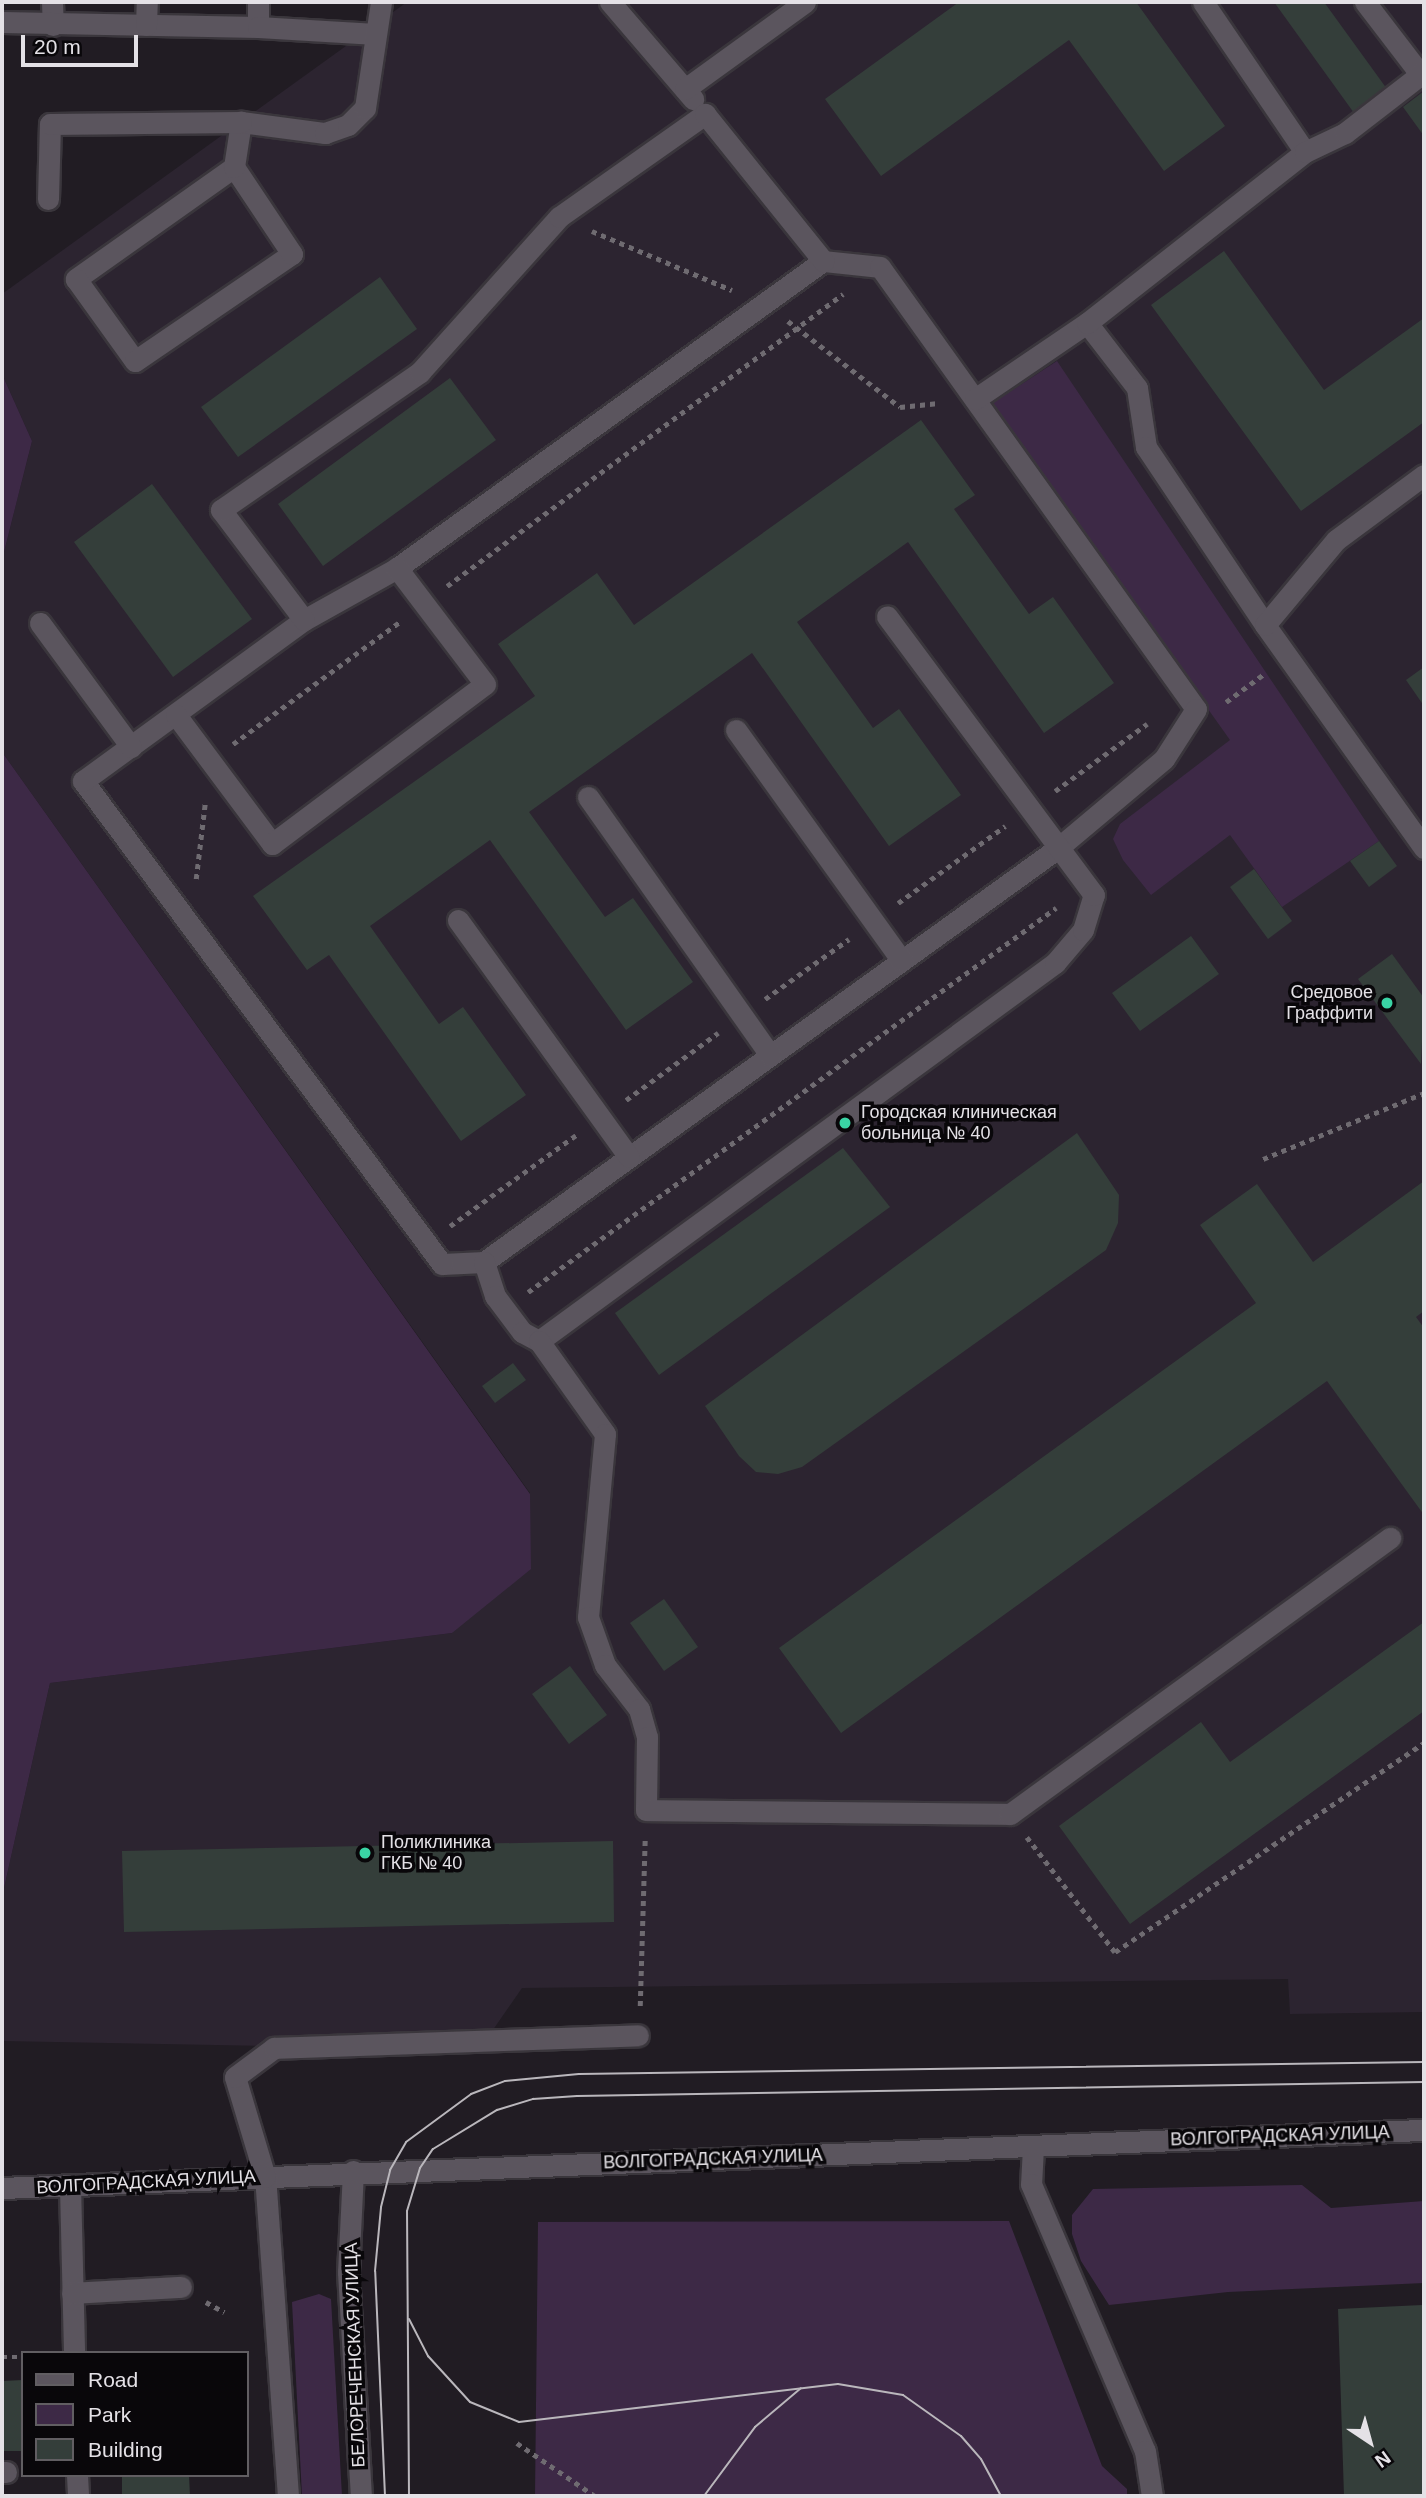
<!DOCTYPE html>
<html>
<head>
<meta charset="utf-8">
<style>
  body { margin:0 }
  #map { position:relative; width:1426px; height:2498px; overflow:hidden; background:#211c23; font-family:Helvetica,sans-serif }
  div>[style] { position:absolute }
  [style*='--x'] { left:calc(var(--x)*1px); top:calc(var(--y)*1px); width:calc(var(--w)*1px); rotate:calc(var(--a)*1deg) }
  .built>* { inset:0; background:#2c2430 }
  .green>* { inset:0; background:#3d2946 }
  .building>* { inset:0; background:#343e3a }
  .path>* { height:4.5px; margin-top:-2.25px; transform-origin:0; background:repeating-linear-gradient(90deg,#6f6b71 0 5px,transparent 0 10px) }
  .roads { filter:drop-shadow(2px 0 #3a363c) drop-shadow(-2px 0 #3a363c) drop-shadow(0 2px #3a363c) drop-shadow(0 -2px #3a363c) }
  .minor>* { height:21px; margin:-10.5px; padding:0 10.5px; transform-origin:10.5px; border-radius:10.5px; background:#5b555e }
  .tram>* { height:2px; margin:-1px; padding:0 1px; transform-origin:1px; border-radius:1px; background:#bab7bc }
  .dots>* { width:19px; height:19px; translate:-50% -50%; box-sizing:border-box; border:4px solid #09070a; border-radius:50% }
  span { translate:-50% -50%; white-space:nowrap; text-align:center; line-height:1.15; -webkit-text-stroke:7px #09070a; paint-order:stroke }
  .poi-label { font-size:18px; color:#e4e1e6 }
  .right { translate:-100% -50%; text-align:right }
  .left { translate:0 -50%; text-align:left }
  .street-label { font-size:18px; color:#e4e1e6 }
  .frame { position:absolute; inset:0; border:4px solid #e4e1e6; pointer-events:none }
  .legend { position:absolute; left:21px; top:2351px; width:228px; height:126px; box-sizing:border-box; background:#09070a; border:2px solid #615e62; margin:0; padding:9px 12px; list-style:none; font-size:21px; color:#e4e1e6 }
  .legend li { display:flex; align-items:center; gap:14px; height:35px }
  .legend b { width:35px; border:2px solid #615e62 }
  .north { position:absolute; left:1335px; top:2407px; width:70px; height:70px; -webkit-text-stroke:5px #09070a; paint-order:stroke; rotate:144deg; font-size:19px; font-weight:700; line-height:28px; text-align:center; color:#e4e1e6 }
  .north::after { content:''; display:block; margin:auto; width:24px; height:32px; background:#e4e1e6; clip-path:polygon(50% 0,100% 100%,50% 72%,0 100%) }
  .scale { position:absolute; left:21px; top:35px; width:117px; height:32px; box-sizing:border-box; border:4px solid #e4e1e6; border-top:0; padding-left:9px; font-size:21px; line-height:24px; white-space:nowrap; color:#e4e1e6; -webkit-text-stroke:5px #09070a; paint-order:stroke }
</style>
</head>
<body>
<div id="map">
  <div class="built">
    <i style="clip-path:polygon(407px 2px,1424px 2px,1424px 2012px,1290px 2014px,1288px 1979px,522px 1988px,479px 2050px,2px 2041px,2px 1897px,50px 1683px,452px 1633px,530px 1493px,2px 752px,2px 560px,32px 441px,2px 374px,2px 294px)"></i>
  </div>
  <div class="green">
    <i style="clip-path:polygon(1057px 361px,1379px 841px,1282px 907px,1230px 835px,1151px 895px,1123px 860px,1113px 839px,1120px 824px,1230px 740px,991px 404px)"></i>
    <i style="clip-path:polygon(2px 374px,32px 441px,2px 560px)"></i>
    <i style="clip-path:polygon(2px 752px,530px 1494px,531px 1569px,452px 1633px,50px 1683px,2px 1897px)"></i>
    <i style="clip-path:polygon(1302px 2185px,1331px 2208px,1424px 2201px,1424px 2283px,1228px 2292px,1109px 2305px,1081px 2261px,1072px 2234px,1072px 2215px,1093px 2189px)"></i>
    <i style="clip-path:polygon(1009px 2221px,1102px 2466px,1127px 2489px,1127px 2496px,535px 2496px,538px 2222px)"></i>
    <i style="clip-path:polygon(319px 2294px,331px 2299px,342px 2496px,302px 2496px,292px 2302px)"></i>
  </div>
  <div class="building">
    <i style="clip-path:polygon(959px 2px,1136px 2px,1225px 126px,1164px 171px,1069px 40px,881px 176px,825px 99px)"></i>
    <i style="clip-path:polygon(1274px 2px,1324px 2px,1387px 89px,1354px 113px)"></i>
    <i style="clip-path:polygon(1424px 91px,1424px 136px,1403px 107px)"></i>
    <i style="clip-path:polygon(1224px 251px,1324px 390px,1424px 318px,1424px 422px,1301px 511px,1151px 305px)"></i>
    <i style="clip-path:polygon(380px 277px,417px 329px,238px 457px,201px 407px)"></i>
    <i style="clip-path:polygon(450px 378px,496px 440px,323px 566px,278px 504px)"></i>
    <i style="clip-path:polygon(921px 420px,975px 495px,954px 509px,1029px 614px,1053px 597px,1114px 683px,1044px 733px,908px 542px,797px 622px,873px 728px,899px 709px,961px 795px,934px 814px,889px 846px,752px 653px,529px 812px,605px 917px,633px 898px,693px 982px,665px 1002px,626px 1030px,490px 840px,370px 926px,439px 1024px,463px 1007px,526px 1095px,461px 1141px,329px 955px,307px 970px,253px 896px,535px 696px,498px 644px,597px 573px,634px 625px)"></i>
    <i style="clip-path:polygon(152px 484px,252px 619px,173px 677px,74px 542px)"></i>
    <i style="clip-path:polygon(1424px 667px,1424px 706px,1406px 680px)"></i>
    <i style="clip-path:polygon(1379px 841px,1397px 866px,1369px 887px,1350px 861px)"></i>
    <i style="clip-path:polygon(1254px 869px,1292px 921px,1268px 939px,1230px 887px)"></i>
    <i style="clip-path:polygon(1191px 936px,1219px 974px,1140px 1031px,1112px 993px)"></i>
    <i style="clip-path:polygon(1392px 954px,1424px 998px,1421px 1064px,1358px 979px)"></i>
    <i style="clip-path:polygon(1077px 1133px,1119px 1195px,1118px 1223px,1106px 1250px,802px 1467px,778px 1474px,756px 1472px,739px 1456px,705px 1406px)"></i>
    <i style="clip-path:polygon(843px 1148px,890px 1207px,659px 1375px,615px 1313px)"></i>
    <i style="clip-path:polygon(1424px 1181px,1424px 1311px,1416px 1317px,1424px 1328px,1424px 1515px,1327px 1381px,841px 1733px,779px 1648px,1256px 1303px,1200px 1225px,1257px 1184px,1313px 1262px)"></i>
    <i style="clip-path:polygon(513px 1363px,526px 1380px,495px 1403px,482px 1386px)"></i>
    <i style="clip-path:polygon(664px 1599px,698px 1647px,664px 1671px,630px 1623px)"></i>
    <i style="clip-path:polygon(1424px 1622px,1424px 1711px,1130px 1924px,1059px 1826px,1201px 1722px,1230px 1762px)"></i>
    <i style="clip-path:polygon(570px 1666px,607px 1715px,569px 1744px,532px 1694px)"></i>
    <i style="clip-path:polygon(613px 1841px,614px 1922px,124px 1932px,122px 1851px)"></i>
    <i style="clip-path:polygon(1422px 2305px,1424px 2496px,1344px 2496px,1338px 2309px)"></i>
    <i style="clip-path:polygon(23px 2380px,23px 2451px,2px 2451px,2px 2381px)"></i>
    <i style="clip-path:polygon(122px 2475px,189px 2475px,190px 2496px,122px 2496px)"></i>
  </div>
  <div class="path">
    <i style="--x:592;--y:231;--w:152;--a:22.9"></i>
    <i style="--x:788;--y:321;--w:141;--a:37.5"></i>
    <i style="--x:900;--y:407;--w:39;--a:-6"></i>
    <i style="--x:447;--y:586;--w:492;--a:-36.4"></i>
    <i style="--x:1226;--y:702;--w:47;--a:-36.4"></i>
    <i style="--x:233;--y:744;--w:208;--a:-36.2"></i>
    <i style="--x:1055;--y:791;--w:114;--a:-36.1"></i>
    <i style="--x:196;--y:879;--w:76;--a:-83.2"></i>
    <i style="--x:898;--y:903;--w:132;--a:-35.7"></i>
    <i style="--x:765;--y:999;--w:103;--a:-35.5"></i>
    <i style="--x:626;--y:1100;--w:114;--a:-36.1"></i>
    <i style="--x:1263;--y:1159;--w:174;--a:-22.3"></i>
    <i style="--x:450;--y:1226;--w:155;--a:-35.8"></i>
    <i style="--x:528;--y:1292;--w:653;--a:-36.03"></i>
    <i style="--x:1027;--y:1837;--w:145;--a:52.6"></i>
    <i style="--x:1115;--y:1952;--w:373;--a:-34.1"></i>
    <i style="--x:640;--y:2006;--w:166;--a:-88.3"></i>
    <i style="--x:206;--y:2302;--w:21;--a:29"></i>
    <i style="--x:2;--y:2357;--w:21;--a:0"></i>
    <i style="--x:517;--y:2443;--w:94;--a:34.2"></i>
  </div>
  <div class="roads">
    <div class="minor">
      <i style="--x:52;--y:2;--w:23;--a:88"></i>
      <i style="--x:610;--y:2;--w:128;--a:49.4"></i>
      <i style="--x:1203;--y:2;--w:181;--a:55.8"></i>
      <i style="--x:1365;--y:2;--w:92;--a:52.5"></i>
      <i style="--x:2;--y:22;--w:256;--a:1.1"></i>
      <i style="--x:258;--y:27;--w:25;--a:-90"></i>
      <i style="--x:146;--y:25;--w:23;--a:-88"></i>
      <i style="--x:258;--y:27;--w:118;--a:3.4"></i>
      <i style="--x:685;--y:89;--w:148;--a:-35.9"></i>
      <i style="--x:234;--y:167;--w:194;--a:144.7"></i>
      <i style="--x:76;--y:279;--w:101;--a:54.3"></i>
      <i style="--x:135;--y:361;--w:190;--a:-34.3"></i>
      <i style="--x:292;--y:254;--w:105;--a:-123.7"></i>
      <i style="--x:234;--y:167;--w:46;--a:-81.2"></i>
      <i style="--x:241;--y:122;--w:85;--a:7.5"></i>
      <i style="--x:325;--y:133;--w:24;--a:-19"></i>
      <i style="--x:348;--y:125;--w:24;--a:-45"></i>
      <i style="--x:365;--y:108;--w:107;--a:-81.4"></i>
      <i style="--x:48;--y:199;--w:75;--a:-88.5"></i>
      <i style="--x:50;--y:124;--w:191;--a:-0.6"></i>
      <i style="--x:823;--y:261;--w:57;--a:6"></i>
      <i style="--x:880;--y:267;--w:543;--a:54.44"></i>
      <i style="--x:1196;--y:709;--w:59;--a:122.6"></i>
      <i style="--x:1164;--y:759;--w:138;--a:140"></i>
      <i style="--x:1058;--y:848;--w:708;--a:144.2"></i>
      <i style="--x:484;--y:1262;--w:42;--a:177.3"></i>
      <i style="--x:442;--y:1264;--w:602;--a:-126.62"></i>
      <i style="--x:83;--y:781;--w:273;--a:-36.1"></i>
      <i style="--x:304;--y:620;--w:107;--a:-29.2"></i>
      <i style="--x:397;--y:568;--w:525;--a:-35.78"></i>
      <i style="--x:1087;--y:323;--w:82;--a:52.4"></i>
      <i style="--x:1137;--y:388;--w:60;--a:81.3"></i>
      <i style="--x:1146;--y:447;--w:214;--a:56.2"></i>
      <i style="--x:1265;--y:625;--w:274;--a:54.5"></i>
      <i style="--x:975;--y:399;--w:135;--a:-34.2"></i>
      <i style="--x:1087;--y:323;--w:277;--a:-38.1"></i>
      <i style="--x:1305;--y:152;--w:44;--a:-25.4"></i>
      <i style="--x:1345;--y:133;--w:100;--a:-37.7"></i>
      <i style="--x:304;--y:620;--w:138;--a:-127"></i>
      <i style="--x:221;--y:510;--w:242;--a:-34.7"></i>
      <i style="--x:420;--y:372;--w:208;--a:-48.1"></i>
      <i style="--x:559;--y:217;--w:179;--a:-35.2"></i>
      <i style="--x:705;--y:114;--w:189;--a:51.2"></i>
      <i style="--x:40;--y:623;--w:154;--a:53.7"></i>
      <i style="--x:1265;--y:625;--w:111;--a:-50.1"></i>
      <i style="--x:1336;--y:540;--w:109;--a:-36.5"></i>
      <i style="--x:176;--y:715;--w:161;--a:53.3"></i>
      <i style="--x:272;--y:844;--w:266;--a:-36.9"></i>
      <i style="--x:485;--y:684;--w:146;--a:-127.2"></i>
      <i style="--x:736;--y:730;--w:284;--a:54.3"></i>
      <i style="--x:588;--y:797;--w:316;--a:54.8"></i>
      <i style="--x:458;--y:920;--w:292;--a:54.2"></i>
      <i style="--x:484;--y:1262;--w:36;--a:72"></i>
      <i style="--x:495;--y:1296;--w:45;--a:53.1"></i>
      <i style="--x:522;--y:1332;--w:19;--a:28"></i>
      <i style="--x:539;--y:1341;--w:640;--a:-36.22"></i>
      <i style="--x:1055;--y:963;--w:43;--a:-49.7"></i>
      <i style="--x:1083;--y:930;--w:37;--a:-73"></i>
      <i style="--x:1094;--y:895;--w:347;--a:-126.6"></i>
      <i style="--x:539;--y:1341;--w:114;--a:54.6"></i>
      <i style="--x:605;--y:1434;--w:184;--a:95.3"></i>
      <i style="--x:588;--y:1617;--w:51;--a:70.5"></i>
      <i style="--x:605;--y:1665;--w:56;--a:52.3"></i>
      <i style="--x:639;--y:1709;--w:29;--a:74"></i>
      <i style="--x:647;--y:1737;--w:73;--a:90.8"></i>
      <i style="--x:646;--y:1810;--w:364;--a:0.6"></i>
      <i style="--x:1010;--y:1814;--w:470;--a:-36"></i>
      <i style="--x:1033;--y:2147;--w:37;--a:93"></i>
      <i style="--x:1031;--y:2184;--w:290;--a:66.9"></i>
      <i style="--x:1145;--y:2451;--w:46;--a:81.2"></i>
      <i style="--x:353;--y:2171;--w:101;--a:92.8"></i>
      <i style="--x:348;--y:2272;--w:224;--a:86.7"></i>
      <i style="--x:70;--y:2186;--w:167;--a:88.6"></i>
      <i style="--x:2;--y:2188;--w:1423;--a:-2.34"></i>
      <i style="--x:72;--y:2293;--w:109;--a:-3.2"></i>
      <i style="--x:2;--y:2472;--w:4;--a:0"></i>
      <i style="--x:77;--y:2475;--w:21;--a:87"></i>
      <i style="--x:288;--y:2496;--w:320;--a:-94.1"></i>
      <i style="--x:265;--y:2177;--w:104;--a:-106.7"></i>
      <i style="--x:235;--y:2077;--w:49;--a:-36.6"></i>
      <i style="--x:274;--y:2048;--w:364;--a:-2"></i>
    </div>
  </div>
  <div class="tram">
    <i style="--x:409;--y:2319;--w:42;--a:62.8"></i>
    <i style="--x:428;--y:2356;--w:62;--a:47.6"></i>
    <i style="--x:470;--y:2402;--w:53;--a:22.2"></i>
    <i style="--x:519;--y:2422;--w:321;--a:-6.8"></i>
    <i style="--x:838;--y:2384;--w:66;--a:9.6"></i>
    <i style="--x:903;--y:2395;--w:71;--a:35.3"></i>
    <i style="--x:961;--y:2436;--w:30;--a:49"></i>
    <i style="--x:981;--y:2459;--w:42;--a:61.6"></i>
    <i style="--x:385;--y:2496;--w:225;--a:-92.5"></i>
    <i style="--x:375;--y:2271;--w:64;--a:-84.6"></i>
    <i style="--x:381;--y:2207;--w:38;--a:-76"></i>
    <i style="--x:390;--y:2170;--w:32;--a:-60"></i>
    <i style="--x:406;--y:2142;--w:81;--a:-36.4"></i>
    <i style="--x:471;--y:2094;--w:36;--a:-21"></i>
    <i style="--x:505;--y:2081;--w:74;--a:-5.4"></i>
    <i style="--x:579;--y:2074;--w:845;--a:-0.81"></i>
    <i style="--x:409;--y:2496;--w:285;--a:-90.4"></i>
    <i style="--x:407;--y:2211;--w:45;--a:-73.2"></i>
    <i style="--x:420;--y:2168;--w:23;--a:-56"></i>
    <i style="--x:433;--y:2149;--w:75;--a:-31.4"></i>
    <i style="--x:497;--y:2110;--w:38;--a:-17"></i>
    <i style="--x:533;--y:2099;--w:44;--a:-3.9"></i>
    <i style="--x:577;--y:2096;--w:847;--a:-0.95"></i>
    <i style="--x:704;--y:2496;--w:86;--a:-53.5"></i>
    <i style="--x:755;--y:2427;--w:60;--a:-40.3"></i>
  </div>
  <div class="dots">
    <i style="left:1387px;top:1003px;background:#3ad4a5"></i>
    <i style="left:845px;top:1123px;background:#3ad4a5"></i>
    <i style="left:365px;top:1853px;background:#3ad4a5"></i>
  </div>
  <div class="poi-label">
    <span class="right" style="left:1373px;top:1003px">Средовое<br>Граффити</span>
    <span class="left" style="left:861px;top:1123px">Городская клиническая<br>больница № 40</span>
    <span class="left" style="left:381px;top:1853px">Поликлиника<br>ГКБ № 40</span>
  </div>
  <div class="street-label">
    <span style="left:1280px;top:2136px;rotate:-2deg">ВОЛГОГРАДСКАЯ УЛИЦА</span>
    <span style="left:713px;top:2159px;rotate:-2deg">ВОЛГОГРАДСКАЯ УЛИЦА</span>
    <span style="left:146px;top:2182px;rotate:-3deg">ВОЛГОГРАДСКАЯ УЛИЦА</span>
    <span style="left:355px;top:2355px;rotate:-92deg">БЕЛОРЕЧЕНСКАЯ УЛИЦА</span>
  </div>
  <div class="frame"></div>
  <ul class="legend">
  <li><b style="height:9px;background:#5b555e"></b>Road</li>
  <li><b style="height:19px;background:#3d2946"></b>Park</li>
  <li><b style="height:19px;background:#343e3a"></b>Building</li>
  </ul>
  <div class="north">N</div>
  <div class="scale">20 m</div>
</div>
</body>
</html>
